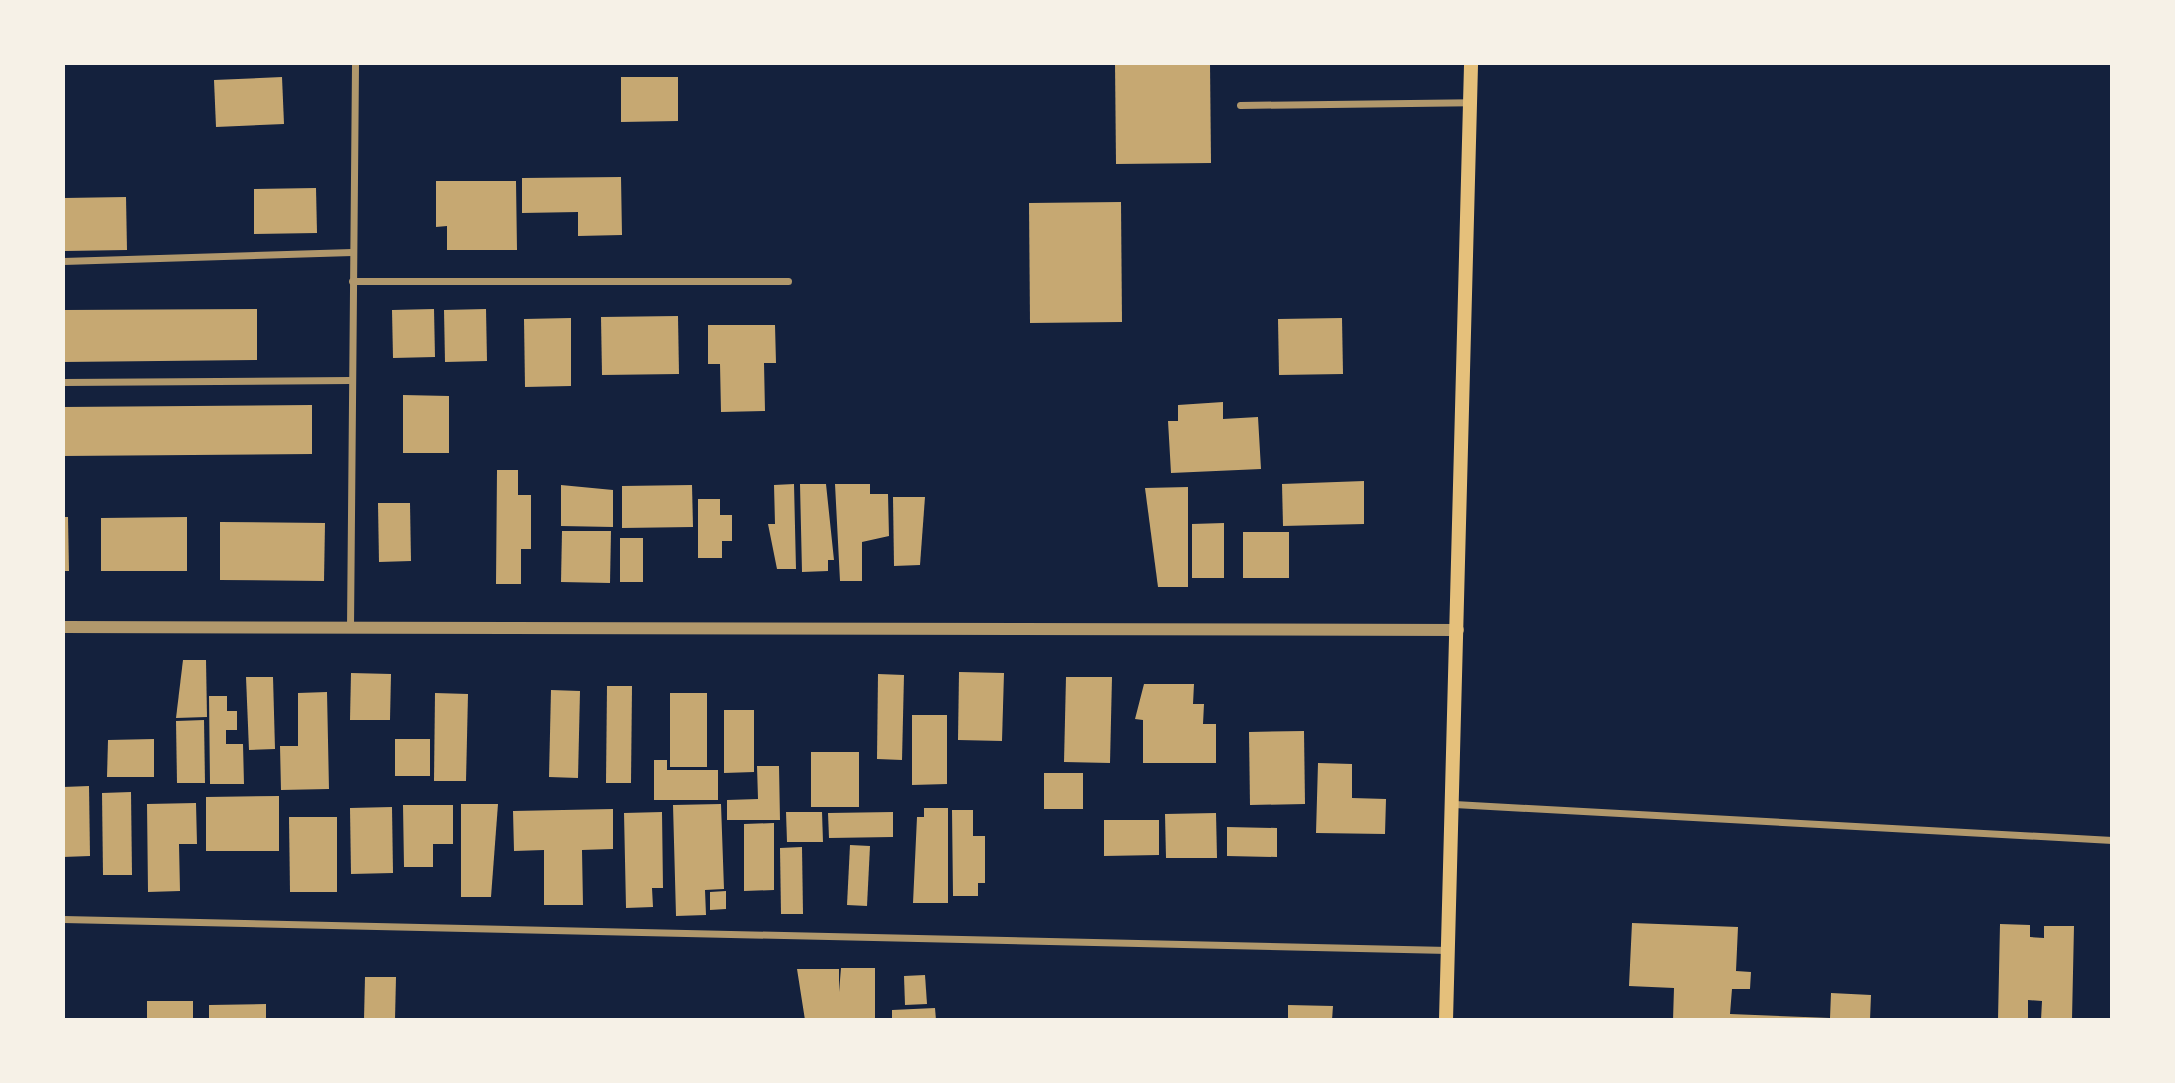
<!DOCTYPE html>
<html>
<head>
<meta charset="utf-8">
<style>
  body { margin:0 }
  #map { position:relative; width:2175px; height:1083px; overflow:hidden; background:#14213d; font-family:Rubik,sans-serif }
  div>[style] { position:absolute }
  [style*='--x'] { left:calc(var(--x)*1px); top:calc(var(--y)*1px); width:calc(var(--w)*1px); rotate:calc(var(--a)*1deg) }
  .building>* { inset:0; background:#c6a872 }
  .minor>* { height:7px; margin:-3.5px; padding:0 3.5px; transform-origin:3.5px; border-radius:3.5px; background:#b1986c }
  .tertiary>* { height:12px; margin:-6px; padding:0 6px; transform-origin:6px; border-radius:6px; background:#b1986c }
  .secondary>* { height:14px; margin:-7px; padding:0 7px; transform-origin:7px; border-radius:7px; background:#e5c07b }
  span { translate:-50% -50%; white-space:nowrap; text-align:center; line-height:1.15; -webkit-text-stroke:7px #f6f1e7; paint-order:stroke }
  .frame { position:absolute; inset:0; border:65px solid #f6f1e7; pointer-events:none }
</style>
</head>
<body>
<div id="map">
  <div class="building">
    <i style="clip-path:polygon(1115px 63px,1210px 63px,1211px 163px,1116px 164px)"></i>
    <i style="clip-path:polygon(282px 77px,284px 124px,216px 127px,214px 80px)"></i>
    <i style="clip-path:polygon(621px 77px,678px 77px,678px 121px,621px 122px)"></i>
    <i style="clip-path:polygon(621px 177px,622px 235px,578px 236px,578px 212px,522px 213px,522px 178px)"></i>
    <i style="clip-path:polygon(436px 181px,516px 181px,517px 250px,447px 250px,447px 226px,436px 227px)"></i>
    <i style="clip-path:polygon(316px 188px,317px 233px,254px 234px,254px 189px)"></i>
    <i style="clip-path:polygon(126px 197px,127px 250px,65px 251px,64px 198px)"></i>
    <i style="clip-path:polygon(1121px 202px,1122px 322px,1030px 323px,1029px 203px)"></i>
    <i style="clip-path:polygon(257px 309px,257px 360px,63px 362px,63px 310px)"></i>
    <i style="clip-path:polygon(434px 309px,435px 357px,393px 358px,392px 310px)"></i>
    <i style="clip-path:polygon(486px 309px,487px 361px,445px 362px,444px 310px)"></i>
    <i style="clip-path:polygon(678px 316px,679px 374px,602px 375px,601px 317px)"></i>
    <i style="clip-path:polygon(571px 318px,571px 386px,525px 387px,524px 319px)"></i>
    <i style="clip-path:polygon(1342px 318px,1343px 374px,1279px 375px,1278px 319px)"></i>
    <i style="clip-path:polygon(708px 325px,775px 325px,776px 363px,764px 363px,765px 411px,721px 412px,720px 364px,708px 364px)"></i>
    <i style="clip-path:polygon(403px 395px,449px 396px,449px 453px,403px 453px)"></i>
    <i style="clip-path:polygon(1223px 402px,1223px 419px,1258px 417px,1261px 469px,1171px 473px,1168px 421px,1178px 421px,1178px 405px)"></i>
    <i style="clip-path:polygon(312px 405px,312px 454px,63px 456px,63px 407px)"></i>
    <i style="clip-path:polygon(497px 470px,518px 470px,518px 495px,531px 495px,531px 549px,521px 549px,521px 584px,496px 584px)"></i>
    <i style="clip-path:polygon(1364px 481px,1364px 524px,1283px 526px,1282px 484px)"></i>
    <i style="clip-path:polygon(794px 484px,796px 569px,777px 569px,768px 524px,775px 524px,774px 485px)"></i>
    <i style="clip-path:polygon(800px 484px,826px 484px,834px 560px,828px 560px,828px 571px,802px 572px)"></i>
    <i style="clip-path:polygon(835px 484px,870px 484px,870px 494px,888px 494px,889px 536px,862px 542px,862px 581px,840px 581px)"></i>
    <i style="clip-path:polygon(561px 485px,613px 490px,613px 527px,561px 526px)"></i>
    <i style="clip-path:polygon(692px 485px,693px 527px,622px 528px,622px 486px)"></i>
    <i style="clip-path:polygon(1188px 487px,1188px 587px,1158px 587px,1145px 488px)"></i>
    <i style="clip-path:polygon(893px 497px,925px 497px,920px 565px,894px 566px)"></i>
    <i style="clip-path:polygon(698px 499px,720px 499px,720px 515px,732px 515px,732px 541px,722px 541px,722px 558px,698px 558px)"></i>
    <i style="clip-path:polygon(378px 503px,410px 503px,411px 561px,379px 562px)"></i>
    <i style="clip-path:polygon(63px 517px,68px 517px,69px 571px,63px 571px)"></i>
    <i style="clip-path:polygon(187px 517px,187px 571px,101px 571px,101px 518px)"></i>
    <i style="clip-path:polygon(220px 522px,325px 523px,324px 581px,220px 580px)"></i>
    <i style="clip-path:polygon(1224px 523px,1224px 578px,1192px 578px,1192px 524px)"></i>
    <i style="clip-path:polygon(562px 531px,611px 531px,610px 583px,561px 582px)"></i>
    <i style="clip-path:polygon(1243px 532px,1289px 532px,1289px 578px,1243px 578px)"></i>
    <i style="clip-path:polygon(620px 538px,643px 538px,643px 582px,620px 582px)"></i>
    <i style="clip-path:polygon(183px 660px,206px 660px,207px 717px,176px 718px)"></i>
    <i style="clip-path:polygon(959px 672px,1004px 673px,1002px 741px,958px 740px)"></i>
    <i style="clip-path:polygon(351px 673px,391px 674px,390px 720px,350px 720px)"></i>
    <i style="clip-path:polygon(878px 674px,904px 675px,902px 760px,877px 759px)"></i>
    <i style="clip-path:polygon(246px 677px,273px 677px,275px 749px,249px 750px)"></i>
    <i style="clip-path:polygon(1066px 677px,1112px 677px,1110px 763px,1064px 762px)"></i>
    <i style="clip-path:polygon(1144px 684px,1194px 684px,1193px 704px,1204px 704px,1203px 724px,1216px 724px,1216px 763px,1143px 763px,1143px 720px,1135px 719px)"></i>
    <i style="clip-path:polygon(607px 686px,632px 686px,631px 783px,606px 783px)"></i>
    <i style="clip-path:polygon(551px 690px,580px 691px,578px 778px,549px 777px)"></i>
    <i style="clip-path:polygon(327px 692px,329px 789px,281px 790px,280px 746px,298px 746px,298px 693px)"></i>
    <i style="clip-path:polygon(435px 693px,468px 694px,466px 781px,434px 781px)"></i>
    <i style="clip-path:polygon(670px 693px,707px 693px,707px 767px,670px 767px)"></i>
    <i style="clip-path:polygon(209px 696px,227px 696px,227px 711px,237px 711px,237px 730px,226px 730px,226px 744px,243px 744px,244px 784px,210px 784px)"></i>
    <i style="clip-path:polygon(724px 710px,754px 710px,754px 772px,724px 773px)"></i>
    <i style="clip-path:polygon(912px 715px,947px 715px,947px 784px,912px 785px)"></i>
    <i style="clip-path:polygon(204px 720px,205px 783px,177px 783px,176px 721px)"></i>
    <i style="clip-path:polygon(1304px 731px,1305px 804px,1250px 805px,1249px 732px)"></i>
    <i style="clip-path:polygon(154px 739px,154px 777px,107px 777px,108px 740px)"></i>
    <i style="clip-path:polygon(395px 739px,430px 739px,430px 776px,395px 776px)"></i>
    <i style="clip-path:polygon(811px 752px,859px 752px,859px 807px,811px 807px)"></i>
    <i style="clip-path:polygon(654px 760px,667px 760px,667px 770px,718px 770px,718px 800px,654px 800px)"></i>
    <i style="clip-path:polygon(1318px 763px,1352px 764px,1352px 798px,1386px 799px,1385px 834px,1316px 833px)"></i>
    <i style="clip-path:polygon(757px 766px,779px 766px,780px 820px,727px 820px,727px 800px,758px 799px)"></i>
    <i style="clip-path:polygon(1044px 773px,1083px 773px,1083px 809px,1044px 809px)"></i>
    <i style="clip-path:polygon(89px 786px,90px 856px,63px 857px,63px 787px)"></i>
    <i style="clip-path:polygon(131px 792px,132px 875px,103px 875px,102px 793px)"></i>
    <i style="clip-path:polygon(279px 796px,279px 851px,206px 851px,206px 797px)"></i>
    <i style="clip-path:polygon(196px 803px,197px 844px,179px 844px,180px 891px,148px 892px,147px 804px)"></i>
    <i style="clip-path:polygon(461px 804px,498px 804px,491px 897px,461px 897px)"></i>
    <i style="clip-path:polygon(721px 804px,724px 889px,705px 890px,706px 915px,676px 916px,673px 805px)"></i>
    <i style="clip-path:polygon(403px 805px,453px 805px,453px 844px,433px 844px,433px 867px,404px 867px)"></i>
    <i style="clip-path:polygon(392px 807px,393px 873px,351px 874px,350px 808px)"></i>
    <i style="clip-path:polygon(924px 808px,948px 808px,948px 903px,913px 903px,917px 817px,924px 817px)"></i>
    <i style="clip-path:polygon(613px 809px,613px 849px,582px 850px,583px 905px,544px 905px,544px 850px,514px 851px,513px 811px)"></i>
    <i style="clip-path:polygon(952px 810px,973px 810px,973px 836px,985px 836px,985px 883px,978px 883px,978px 896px,953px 896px)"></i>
    <i style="clip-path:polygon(662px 812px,663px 888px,652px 888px,653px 907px,626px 908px,624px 813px)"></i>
    <i style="clip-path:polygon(786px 812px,822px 812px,823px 842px,787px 842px)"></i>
    <i style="clip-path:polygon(893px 812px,893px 837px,829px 838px,828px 813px)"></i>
    <i style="clip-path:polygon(1216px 813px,1217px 858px,1166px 858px,1165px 814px)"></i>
    <i style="clip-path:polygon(289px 817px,337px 817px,337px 892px,290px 892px)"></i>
    <i style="clip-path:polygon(1104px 820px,1159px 820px,1159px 855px,1104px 856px)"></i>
    <i style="clip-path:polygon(774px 823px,774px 890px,744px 891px,744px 824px)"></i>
    <i style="clip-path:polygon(1227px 827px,1277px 828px,1277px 857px,1227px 856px)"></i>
    <i style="clip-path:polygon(850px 845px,870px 846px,867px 906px,847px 905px)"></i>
    <i style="clip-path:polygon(802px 847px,803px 914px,781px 914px,780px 848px)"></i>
    <i style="clip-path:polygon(726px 891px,726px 909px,710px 910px,710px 892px)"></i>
    <i style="clip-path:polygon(1632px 923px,1738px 927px,1736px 971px,1751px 972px,1750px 989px,1732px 989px,1730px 1014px,1830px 1018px,1831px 993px,1871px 995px,1870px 1020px,1673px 1020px,1674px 988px,1629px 986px)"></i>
    <i style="clip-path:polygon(2000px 924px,2030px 925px,2030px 937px,2044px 938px,2044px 926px,2074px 926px,2072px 1020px,2041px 1020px,2042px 1001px,2028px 1000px,2028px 1020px,1998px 1020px)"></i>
    <i style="clip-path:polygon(841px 968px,875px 968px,875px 1020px,805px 1020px,797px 969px,839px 969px,839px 992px)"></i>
    <i style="clip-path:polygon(925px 975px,927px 1004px,905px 1005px,904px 976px)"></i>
    <i style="clip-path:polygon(365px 977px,396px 977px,395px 1020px,364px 1020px)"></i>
    <i style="clip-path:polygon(147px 1001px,193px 1001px,193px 1020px,147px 1020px)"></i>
    <i style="clip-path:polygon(266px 1004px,266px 1020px,209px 1020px,209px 1005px)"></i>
    <i style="clip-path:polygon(1288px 1005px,1333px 1006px,1332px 1020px,1288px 1020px)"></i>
    <i style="clip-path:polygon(935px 1008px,936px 1020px,892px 1020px,892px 1010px)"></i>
  </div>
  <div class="minor">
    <i style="--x:1240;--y:105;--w:230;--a:-0.7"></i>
    <i style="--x:63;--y:261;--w:289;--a:-1.8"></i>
    <i style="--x:352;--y:281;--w:436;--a:0"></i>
    <i style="--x:63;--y:382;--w:287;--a:-0.4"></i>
    <i style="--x:350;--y:627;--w:564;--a:-89.49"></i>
    <i style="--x:1454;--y:804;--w:659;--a:3.13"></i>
    <i style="--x:63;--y:919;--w:1385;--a:1.28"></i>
  </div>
  <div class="tertiary">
    <i style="--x:63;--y:627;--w:1395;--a:0.12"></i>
  </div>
  <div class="secondary">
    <i style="--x:1446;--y:1020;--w:957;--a:-88.5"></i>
  </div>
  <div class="frame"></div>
</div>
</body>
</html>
